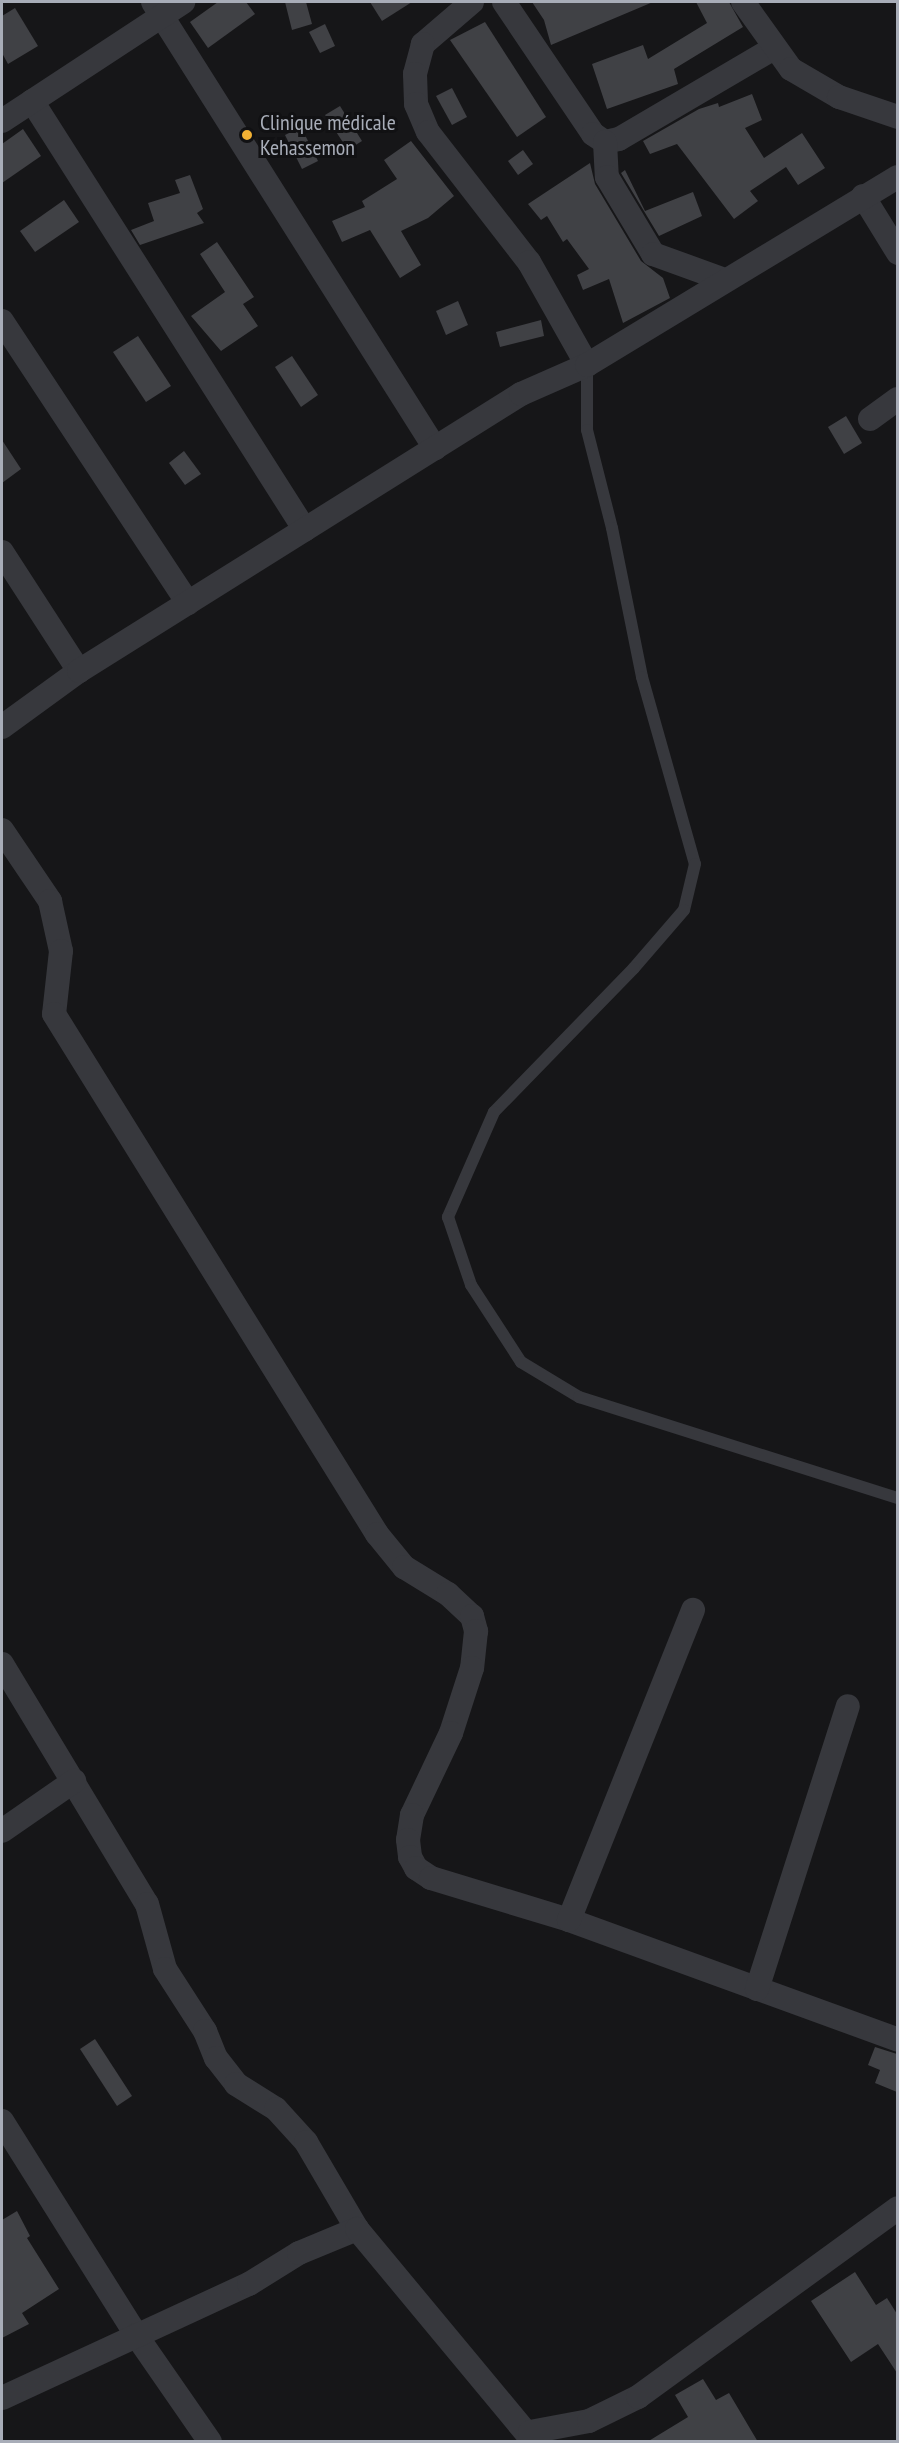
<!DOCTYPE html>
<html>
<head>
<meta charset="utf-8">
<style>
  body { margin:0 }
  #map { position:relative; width:899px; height:2443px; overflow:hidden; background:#161618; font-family:"PT Sans Narrow",sans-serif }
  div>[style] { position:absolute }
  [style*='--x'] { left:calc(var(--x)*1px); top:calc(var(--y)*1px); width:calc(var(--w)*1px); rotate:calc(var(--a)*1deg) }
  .building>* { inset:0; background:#404145 }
  .service>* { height:12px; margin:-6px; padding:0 6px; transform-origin:6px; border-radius:6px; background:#37383d }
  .minor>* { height:24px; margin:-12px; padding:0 12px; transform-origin:12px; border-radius:12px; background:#37383d }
  .dots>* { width:16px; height:16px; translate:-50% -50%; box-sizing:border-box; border:3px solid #111113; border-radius:50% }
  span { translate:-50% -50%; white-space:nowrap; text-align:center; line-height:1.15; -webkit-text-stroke:6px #111113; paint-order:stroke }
  .poi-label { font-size:22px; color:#a8adb8 }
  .left { translate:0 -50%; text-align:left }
  .frame { position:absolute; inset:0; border:3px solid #a8adb8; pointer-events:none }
</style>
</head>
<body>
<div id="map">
  <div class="building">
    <i style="clip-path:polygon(218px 2px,246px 2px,255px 14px,208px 48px,190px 22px)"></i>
    <i style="clip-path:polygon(285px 2px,306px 2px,312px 24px,292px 30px)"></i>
    <i style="clip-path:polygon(370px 2px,412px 2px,382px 21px)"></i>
    <i style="clip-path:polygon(532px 2px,653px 2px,551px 45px,544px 20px)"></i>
    <i style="clip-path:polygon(696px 2px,729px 2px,743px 27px,674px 69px,678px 84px,607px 109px,592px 64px,643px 45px,648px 59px,707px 23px)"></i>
    <i style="clip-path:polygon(15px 8px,38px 46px,8px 64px,2px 53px,2px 16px)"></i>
    <i style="clip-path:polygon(485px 22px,546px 117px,517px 137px,450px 40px)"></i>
    <i style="clip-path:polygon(325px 24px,335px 46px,320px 53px,309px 32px)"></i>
    <i style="clip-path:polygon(452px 88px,467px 117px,452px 125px,436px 96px)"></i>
    <i style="clip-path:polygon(752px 94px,762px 120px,745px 128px,764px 158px,802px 133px,825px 168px,798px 185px,786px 167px,750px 191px,758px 201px,734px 219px,677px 144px,650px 154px,643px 141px,699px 109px,718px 103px,719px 107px)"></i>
    <i style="clip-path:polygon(340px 106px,362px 141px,348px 150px,325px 115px)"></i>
    <i style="clip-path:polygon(301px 127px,318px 161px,302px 169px,285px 135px)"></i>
    <i style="clip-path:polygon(23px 129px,41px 156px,2px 183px,2px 144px)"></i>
    <i style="clip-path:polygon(411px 141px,454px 196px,428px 218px,401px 231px,421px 265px,400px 278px,370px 230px,342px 242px,332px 221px,365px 207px,362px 201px,397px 179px,384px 160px)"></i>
    <i style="clip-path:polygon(523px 150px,533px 164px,518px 175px,508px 161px)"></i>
    <i style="clip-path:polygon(590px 163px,595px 184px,641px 261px,663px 278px,670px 298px,623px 323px,609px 279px,583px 290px,577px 275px,589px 269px,567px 239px,563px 242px,547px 216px,541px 220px,528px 204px)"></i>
    <i style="clip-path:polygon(625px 170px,645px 211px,693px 192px,702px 216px,659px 236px,621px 173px)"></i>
    <i style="clip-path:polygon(190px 175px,203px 209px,197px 213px,204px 223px,140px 245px,131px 230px,154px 221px,148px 203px,180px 193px,175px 180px)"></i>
    <i style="clip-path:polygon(64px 200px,79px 222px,35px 252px,20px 231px)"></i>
    <i style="clip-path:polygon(217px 242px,254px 297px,243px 304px,258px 326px,221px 351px,191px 316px,225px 292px,200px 254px)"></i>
    <i style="clip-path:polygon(458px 301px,468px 325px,446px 335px,436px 311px)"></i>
    <i style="clip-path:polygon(541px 320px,544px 336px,500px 347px,496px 332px)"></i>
    <i style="clip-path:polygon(138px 336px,171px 386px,146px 402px,113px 352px)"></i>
    <i style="clip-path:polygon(292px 356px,318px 395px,301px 407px,275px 367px)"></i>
    <i style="clip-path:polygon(846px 416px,862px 443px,844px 454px,828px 427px)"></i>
    <i style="clip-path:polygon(2px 440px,21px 469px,2px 483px)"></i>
    <i style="clip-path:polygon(184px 451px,201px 474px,185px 485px,169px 463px)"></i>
    <i style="clip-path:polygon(95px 2039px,132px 2096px,117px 2106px,80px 2049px)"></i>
    <i style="clip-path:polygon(875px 2047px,897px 2054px,897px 2092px,875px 2083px,880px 2070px,868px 2065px)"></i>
    <i style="clip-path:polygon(17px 2211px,30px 2236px,27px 2238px,59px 2289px,22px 2313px,29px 2324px,2px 2338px,2px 2220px)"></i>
    <i style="clip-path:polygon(855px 2272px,876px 2305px,887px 2298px,897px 2314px,897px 2373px,878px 2344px,851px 2362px,811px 2301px)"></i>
    <i style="clip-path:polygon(703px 2379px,716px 2400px,729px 2393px,758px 2442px,647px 2442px,688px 2417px,675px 2395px)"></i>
  </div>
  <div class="service">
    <i style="--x:587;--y:365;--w:65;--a:90"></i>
    <i style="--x:587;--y:430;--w:101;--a:75.7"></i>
    <i style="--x:612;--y:528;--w:152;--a:78.6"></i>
    <i style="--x:642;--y:677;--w:194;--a:74.2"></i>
    <i style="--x:695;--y:864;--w:47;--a:103.4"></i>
    <i style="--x:684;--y:910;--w:77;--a:130.8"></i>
    <i style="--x:634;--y:968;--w:201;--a:134.2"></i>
    <i style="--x:494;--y:1112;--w:115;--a:113.7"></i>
    <i style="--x:448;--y:1217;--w:72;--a:71.3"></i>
    <i style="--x:471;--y:1285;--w:92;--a:57"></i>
    <i style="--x:521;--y:1362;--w:68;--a:31.1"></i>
    <i style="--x:579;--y:1397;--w:335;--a:17.6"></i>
  </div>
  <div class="minor">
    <i style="--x:153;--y:2;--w:528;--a:57.7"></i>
    <i style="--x:472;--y:2;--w:65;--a:139.4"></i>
    <i style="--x:423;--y:44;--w:31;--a:105"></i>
    <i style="--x:415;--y:74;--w:30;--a:88"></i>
    <i style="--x:416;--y:104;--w:30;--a:67"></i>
    <i style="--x:428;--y:132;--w:165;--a:52.2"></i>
    <i style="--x:529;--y:262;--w:118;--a:60.6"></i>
    <i style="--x:504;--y:2;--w:159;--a:56"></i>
    <i style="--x:593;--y:134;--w:14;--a:34"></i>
    <i style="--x:605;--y:142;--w:14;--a:-12"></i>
    <i style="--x:619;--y:139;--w:180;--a:-30.4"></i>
    <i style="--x:743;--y:2;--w:82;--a:54.4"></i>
    <i style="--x:791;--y:69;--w:56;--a:30.3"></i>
    <i style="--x:839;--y:97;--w:62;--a:18.7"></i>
    <i style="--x:32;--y:101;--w:508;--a:57.53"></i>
    <i style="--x:2;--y:121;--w:217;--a:-33.3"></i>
    <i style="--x:605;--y:142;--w:35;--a:87"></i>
    <i style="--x:607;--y:177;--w:90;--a:59.1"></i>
    <i style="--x:653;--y:254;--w:77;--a:19.9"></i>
    <i style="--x:863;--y:196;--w:67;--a:58.4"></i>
    <i style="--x:2;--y:321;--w:338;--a:56.6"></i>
    <i style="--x:870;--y:419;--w:34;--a:-36"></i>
    <i style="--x:2;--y:552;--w:142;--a:57.1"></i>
    <i style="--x:2;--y:727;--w:95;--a:-36"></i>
    <i style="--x:79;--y:671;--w:522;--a:-32.08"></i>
    <i style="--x:521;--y:394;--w:72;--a:-23.7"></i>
    <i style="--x:587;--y:365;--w:363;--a:-31.2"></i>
    <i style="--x:2;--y:830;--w:86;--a:55.9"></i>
    <i style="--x:50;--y:901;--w:51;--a:77.6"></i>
    <i style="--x:61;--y:951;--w:63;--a:96.3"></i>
    <i style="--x:54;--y:1014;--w:612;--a:58.15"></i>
    <i style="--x:377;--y:1534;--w:43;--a:50.7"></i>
    <i style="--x:404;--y:1567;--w:52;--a:31.5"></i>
    <i style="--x:448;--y:1594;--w:33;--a:43"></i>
    <i style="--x:472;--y:1616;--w:16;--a:75"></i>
    <i style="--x:476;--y:1631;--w:37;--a:96"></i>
    <i style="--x:472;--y:1668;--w:68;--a:107.9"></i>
    <i style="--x:451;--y:1733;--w:91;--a:115.4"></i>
    <i style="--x:412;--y:1815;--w:25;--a:99"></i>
    <i style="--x:408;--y:1840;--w:17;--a:83"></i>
    <i style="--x:410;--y:1857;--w:13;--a:61"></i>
    <i style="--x:416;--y:1868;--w:18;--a:34"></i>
    <i style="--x:431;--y:1878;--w:144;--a:16.9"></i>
    <i style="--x:569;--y:1920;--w:350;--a:20"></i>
    <i style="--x:2;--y:1664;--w:280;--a:58.9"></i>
    <i style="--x:147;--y:1904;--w:67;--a:74.5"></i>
    <i style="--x:165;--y:1969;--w:74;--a:57.2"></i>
    <i style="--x:205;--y:2031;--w:29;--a:68"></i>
    <i style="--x:216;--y:2058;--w:33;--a:52"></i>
    <i style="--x:236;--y:2084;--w:47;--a:32"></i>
    <i style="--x:276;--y:2109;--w:45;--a:47.7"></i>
    <i style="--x:306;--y:2142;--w:101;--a:59.6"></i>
    <i style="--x:2;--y:1831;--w:88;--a:-34.8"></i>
    <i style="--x:569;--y:1920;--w:334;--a:-68.2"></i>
    <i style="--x:757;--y:1989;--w:297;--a:-72.2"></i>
    <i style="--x:2;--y:2121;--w:252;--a:57.9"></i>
    <i style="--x:136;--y:2335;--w:130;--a:55.3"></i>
    <i style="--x:2;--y:2398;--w:272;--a:-24.8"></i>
    <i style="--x:249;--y:2284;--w:59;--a:-31.8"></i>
    <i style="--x:299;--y:2253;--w:63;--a:-22.5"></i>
    <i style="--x:357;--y:2229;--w:277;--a:50.3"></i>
    <i style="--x:530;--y:2432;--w:60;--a:-10.6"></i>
    <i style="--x:589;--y:2421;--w:55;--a:-26.1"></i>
    <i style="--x:638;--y:2397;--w:321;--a:-36"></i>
  </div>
  <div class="dots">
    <i style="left:247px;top:135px;background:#f2b134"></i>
  </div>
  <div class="poi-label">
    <span class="left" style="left:260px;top:135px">Clinique médicale<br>Kehassemon</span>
  </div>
  <div class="frame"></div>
</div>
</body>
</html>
